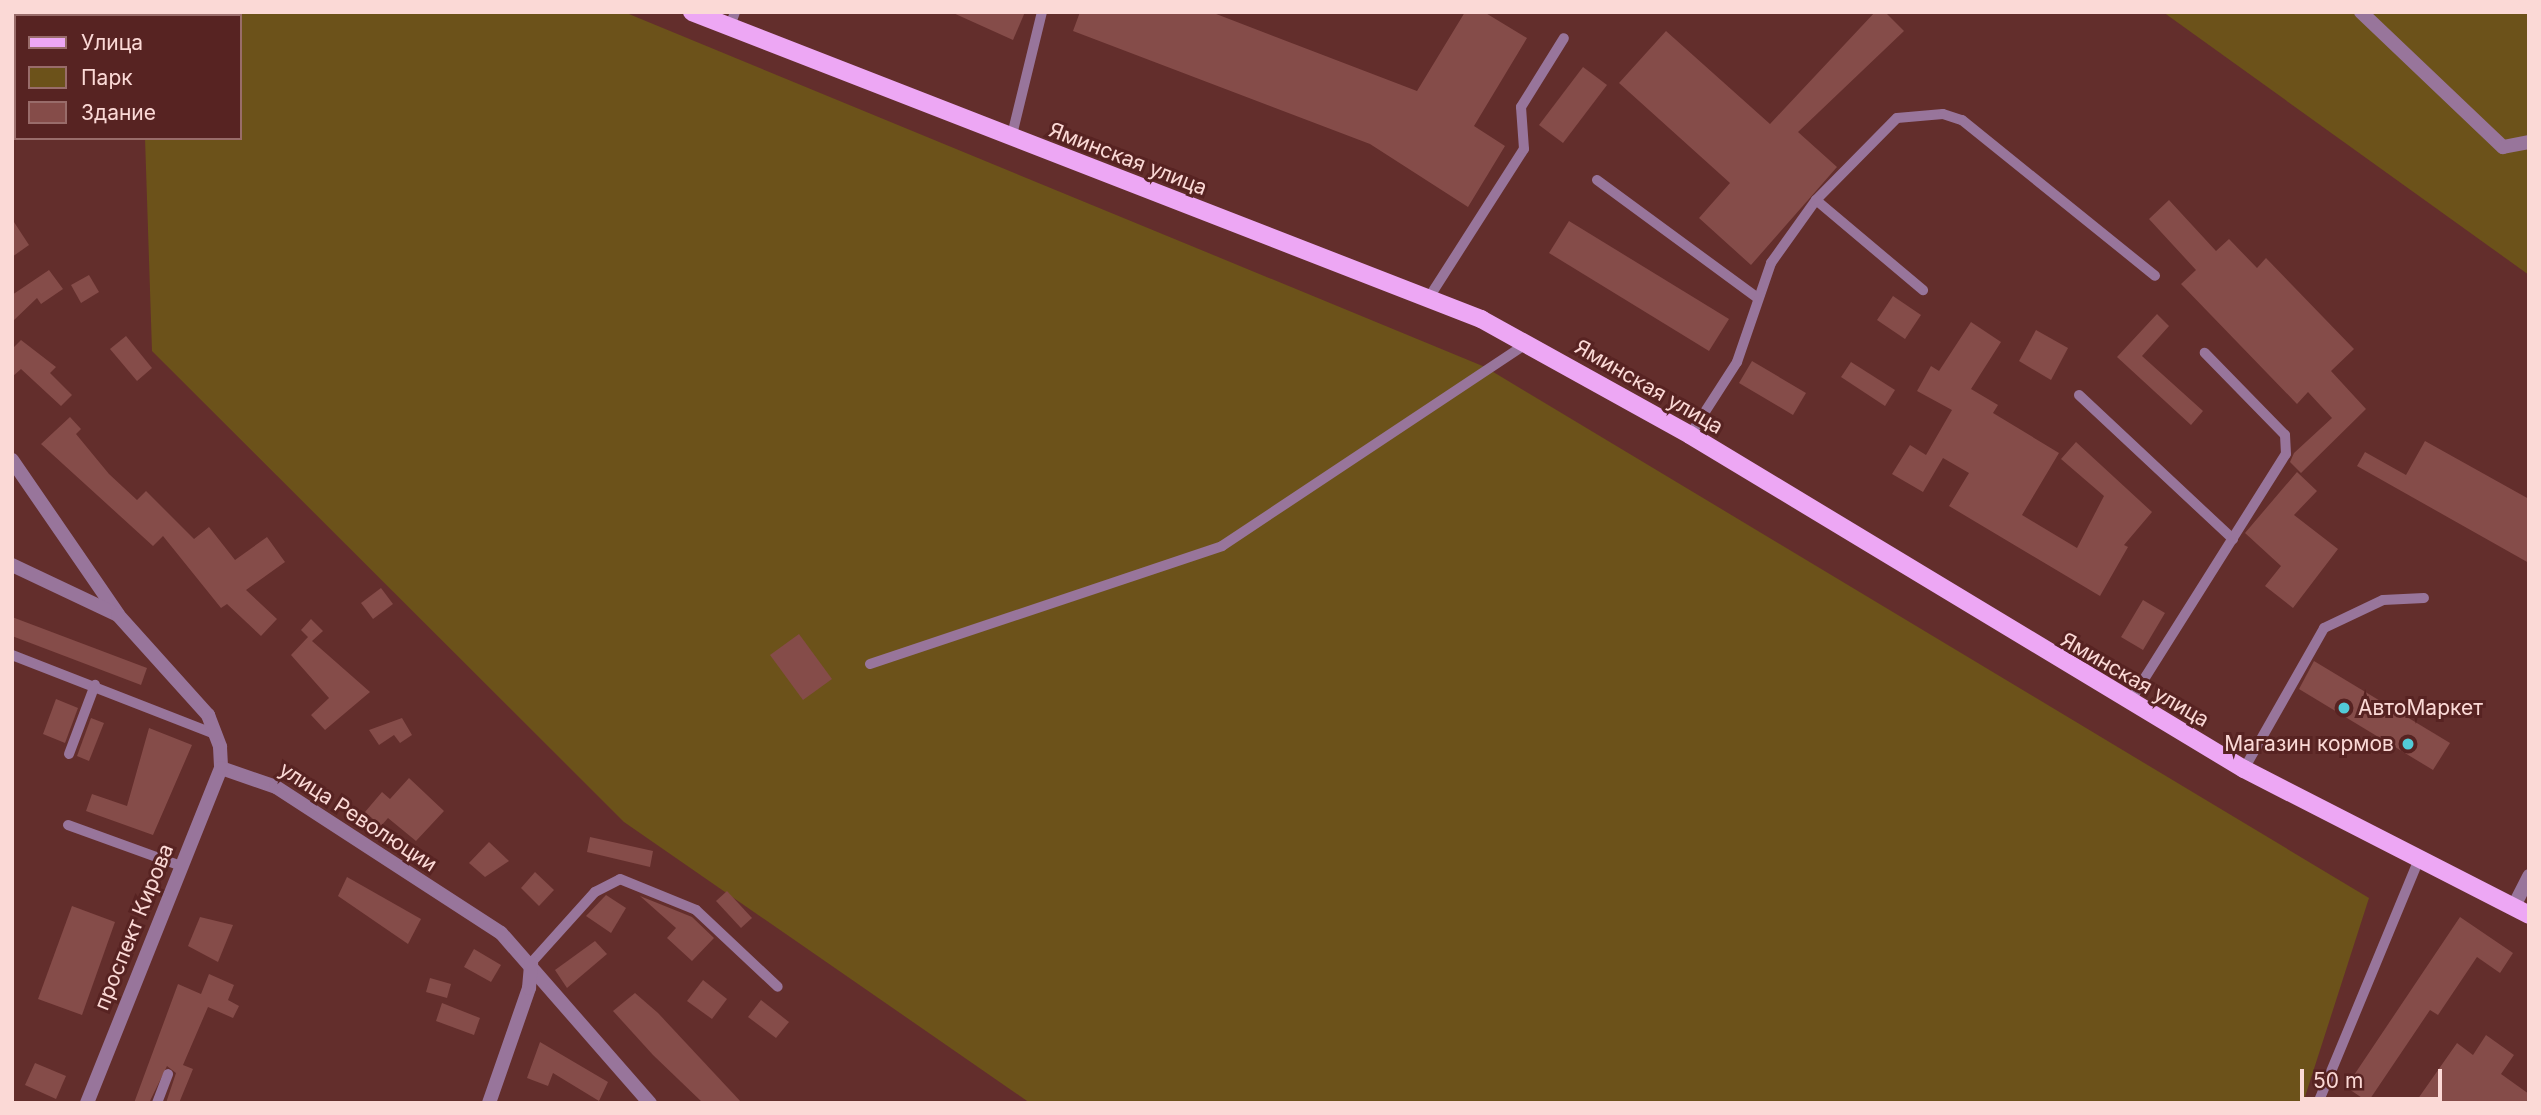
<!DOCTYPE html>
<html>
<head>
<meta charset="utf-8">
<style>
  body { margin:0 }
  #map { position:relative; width:2541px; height:1115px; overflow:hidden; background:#632e2c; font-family:Inter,sans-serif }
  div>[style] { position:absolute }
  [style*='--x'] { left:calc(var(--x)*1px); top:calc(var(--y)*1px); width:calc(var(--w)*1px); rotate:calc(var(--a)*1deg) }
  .green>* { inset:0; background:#6c521a }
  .building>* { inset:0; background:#854c49 }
  .service>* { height:10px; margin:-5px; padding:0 5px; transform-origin:5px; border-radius:5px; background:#98759b }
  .minor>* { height:14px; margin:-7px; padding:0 7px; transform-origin:7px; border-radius:7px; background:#98759b }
  .tertiary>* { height:14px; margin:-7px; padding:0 7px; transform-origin:7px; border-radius:7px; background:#98759b }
  .primary>* { height:18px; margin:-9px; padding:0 9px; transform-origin:9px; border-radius:9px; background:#eda7f4 }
  .dots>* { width:19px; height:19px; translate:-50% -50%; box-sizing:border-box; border:4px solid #572322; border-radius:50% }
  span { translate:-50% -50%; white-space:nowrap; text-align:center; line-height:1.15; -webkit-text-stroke:6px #572322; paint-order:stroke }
  .street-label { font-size:21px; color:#fbd9d6 }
  .poi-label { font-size:21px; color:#fbd9d6 }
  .left { translate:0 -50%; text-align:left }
  .right { translate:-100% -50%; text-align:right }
  .frame { position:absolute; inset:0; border:14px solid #fbd9d6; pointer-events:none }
  .legend { position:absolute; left:14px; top:14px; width:228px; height:126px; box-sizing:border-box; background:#572322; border:2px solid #996c6a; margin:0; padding:9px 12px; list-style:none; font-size:21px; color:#fbd9d6 }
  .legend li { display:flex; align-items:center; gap:14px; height:35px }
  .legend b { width:35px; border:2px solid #996c6a }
  .scale { position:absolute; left:2300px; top:1069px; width:142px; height:32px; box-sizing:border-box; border:4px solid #fbd9d6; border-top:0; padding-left:9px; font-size:21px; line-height:24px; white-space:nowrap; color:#fbd9d6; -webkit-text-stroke:5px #572322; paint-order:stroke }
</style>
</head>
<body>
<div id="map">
  <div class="green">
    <i style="clip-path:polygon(121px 12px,624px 12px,1485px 367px,2369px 898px,2303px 1103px,1030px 1103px,624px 822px,152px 351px,145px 138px,240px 138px,240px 16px)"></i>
    <i style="clip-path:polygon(2163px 12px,2529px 12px,2529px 275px)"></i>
  </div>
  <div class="building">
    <i style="clip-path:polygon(951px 12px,1025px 12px,1013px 40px)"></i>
    <i style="clip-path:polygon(1080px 12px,1211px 12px,1417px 91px,1465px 12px,1484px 12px,1527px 38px,1474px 126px,1505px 146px,1468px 207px,1370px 144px,1073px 31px)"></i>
    <i style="clip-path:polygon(1875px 12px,1885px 12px,1904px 31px,1798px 132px,1837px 167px,1751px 265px,1699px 218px,1730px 183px,1619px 83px,1666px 31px,1770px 124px)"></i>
    <i style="clip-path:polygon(1583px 67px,1607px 85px,1563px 143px,1539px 125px)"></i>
    <i style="clip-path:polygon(2169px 200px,2216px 251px,2229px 239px,2257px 268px,2266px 258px,2354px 349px,2331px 371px,2366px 409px,2301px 473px,2290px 462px,2294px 453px,2332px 418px,2308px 392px,2297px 404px,2181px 284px,2196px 270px,2149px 219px)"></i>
    <i style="clip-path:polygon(12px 219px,29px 245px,12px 257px)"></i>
    <i style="clip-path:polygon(1569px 221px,1729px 319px,1709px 351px,1549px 253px)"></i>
    <i style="clip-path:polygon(49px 270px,63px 289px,41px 304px,37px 298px,12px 322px,12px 295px)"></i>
    <i style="clip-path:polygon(89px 275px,99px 292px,81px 303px,71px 285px)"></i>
    <i style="clip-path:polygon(1893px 296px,1921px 315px,1905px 339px,1877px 320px)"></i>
    <i style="clip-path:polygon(2157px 314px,2169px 326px,2142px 356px,2203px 411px,2191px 425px,2117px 357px)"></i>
    <i style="clip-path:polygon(1971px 322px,2001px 342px,1971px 389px,1998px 405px,1993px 413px,2059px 453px,2022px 515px,2077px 548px,2104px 496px,2061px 459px,2076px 442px,2152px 512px,2124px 545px,2128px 547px,2100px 596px,1949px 506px,1969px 473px,1943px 458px,1923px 492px,1892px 474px,1910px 445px,1926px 455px,1952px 410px,1917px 391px,1931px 366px,1939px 371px)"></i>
    <i style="clip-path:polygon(2036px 330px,2068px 348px,2051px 380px,2019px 361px)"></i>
    <i style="clip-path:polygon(126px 336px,152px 368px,137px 381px,110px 349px)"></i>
    <i style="clip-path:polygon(21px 340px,56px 367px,50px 373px,72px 395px,61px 406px,21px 369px,12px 377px,12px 349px)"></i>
    <i style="clip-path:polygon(1752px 361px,1806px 393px,1793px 415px,1739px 383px)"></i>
    <i style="clip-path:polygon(1851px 362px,1895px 390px,1885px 406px,1841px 377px)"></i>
    <i style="clip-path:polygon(70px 417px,81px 429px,76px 434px,109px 474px,137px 500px,146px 491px,194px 539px,209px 527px,235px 560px,267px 537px,285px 562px,246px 590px,277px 619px,261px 636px,227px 604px,221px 608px,163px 536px,153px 546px,41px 444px)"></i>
    <i style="clip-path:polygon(2425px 441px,2529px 499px,2529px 563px,2357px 466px,2365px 452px,2406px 475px)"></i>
    <i style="clip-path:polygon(2297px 472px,2317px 491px,2294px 515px,2338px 549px,2293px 608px,2265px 586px,2281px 566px,2245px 533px)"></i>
    <i style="clip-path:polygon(381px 588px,393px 604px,373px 619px,361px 603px)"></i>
    <i style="clip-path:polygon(2143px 600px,2165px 613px,2143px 650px,2121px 637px)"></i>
    <i style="clip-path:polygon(12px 617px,147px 668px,141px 685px,12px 636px)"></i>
    <i style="clip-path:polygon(311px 619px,323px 631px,312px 641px,370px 692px,325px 730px,311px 715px,329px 698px,291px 655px,308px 637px,301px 630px)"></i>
    <i style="clip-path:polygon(799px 634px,832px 679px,803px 700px,770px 655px)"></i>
    <i style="clip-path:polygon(2314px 661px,2450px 743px,2433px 770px,2299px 689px)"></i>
    <i style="clip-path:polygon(56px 699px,78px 708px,65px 743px,43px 734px)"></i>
    <i style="clip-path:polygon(91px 718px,104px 723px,89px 761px,77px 756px)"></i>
    <i style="clip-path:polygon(402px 718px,412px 735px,400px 743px,394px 735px,379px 745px,369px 730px)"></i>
    <i style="clip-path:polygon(149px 728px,192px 745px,153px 835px,86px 811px,92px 794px,127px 806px)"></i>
    <i style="clip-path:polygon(409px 778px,444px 811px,416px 841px,388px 818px,381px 826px,365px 812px,382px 792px,390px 799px)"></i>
    <i style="clip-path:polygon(590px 837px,653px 851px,650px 867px,587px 852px)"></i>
    <i style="clip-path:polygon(489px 842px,509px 861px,485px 877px,469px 863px)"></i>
    <i style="clip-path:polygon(535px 872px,554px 890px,539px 906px,521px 888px)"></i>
    <i style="clip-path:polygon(347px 877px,421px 919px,408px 944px,338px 896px)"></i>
    <i style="clip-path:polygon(727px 891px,752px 918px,741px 928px,716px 901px)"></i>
    <i style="clip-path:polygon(606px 895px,626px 908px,611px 933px,586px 916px)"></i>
    <i style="clip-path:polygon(640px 896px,692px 917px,714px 938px,692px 961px,667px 938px,676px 928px)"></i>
    <i style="clip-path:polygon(72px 906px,115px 922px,82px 1015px,38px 999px)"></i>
    <i style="clip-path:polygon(200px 917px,233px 925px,218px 962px,188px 946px)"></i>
    <i style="clip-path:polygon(2460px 917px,2513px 953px,2500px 973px,2477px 957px,2438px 1015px,2430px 1010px,2368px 1102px,2346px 1087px)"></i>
    <i style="clip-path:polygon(595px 941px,607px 954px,567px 988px,555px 970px)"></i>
    <i style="clip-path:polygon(474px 949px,501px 965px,491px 982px,464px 967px)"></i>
    <i style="clip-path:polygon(209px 974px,234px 985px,228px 1000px,239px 1006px,233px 1018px,208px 1007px,183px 1065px,193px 1069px,179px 1103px,166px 1103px,176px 1073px,167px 1066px,149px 1103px,134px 1103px,178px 984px,201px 994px)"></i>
    <i style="clip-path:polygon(430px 978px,451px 984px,447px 998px,426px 992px)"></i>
    <i style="clip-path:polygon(703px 980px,727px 999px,712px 1019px,687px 1001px)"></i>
    <i style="clip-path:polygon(635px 993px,658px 1013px,742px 1103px,703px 1103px,653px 1055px,613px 1011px)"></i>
    <i style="clip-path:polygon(761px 1000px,789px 1022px,776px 1038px,748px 1017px)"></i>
    <i style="clip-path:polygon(442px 1003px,480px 1018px,474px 1035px,436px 1021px)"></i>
    <i style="clip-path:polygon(2486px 1035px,2514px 1055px,2501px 1074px,2529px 1094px,2529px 1103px,2415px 1103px,2457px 1043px,2473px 1055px)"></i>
    <i style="clip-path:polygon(540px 1042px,608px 1082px,599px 1101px,553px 1073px,548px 1086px,527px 1078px)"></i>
    <i style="clip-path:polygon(35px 1063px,66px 1076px,56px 1099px,25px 1085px)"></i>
  </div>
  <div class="service">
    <i style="--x:730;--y:26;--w:15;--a:-70"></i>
    <i style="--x:1011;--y:139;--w:131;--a:-76.3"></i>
    <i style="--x:1597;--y:180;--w:197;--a:36.3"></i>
    <i style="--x:1816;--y:200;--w:140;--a:40.1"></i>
    <i style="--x:1428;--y:299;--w:178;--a:-57.4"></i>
    <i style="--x:1524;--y:149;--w:42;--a:-94.1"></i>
    <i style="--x:1521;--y:107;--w:81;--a:-58.1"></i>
    <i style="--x:2079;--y:395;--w:211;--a:43.1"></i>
    <i style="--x:1690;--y:435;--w:87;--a:-57.2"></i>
    <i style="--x:1737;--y:362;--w:105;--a:-71"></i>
    <i style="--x:1771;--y:263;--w:77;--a:-54.5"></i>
    <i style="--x:1816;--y:200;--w:115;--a:-45.4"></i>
    <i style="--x:1897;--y:118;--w:46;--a:-5"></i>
    <i style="--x:1943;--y:114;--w:20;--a:18"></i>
    <i style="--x:1962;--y:120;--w:248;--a:38.9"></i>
    <i style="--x:12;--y:655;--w:220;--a:21.3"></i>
    <i style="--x:870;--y:664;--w:371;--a:-18.5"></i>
    <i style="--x:1222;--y:546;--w:365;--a:-33.6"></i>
    <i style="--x:2129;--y:703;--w:294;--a:-57.8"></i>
    <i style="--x:2286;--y:454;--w:19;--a:-93"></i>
    <i style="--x:2285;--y:435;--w:115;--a:-134.3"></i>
    <i style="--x:69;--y:754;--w:74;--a:-69.4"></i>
    <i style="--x:2244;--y:769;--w:162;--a:-60.4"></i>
    <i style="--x:2324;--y:628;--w:65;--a:-25.4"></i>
    <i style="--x:2383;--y:600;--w:41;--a:-2.8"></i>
    <i style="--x:68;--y:825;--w:120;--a:19.9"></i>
    <i style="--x:531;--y:963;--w:96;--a:-48"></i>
    <i style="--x:595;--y:892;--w:28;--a:-27"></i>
    <i style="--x:620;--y:879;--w:82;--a:22.2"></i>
    <i style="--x:696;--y:910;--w:112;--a:43.2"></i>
    <i style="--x:157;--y:1103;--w:31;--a:-69"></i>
    <i style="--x:2318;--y:1103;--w:266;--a:-67.5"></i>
  </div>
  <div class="minor">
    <i style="--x:2361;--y:12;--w:196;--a:43.6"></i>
    <i style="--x:2503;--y:147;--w:26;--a:-11"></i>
    <i style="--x:221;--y:768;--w:58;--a:19.1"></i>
    <i style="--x:276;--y:787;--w:268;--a:33"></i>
    <i style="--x:501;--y:933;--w:226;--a:48.8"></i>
    <i style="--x:2513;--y:908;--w:36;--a:-63"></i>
    <i style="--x:489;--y:1103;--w:122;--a:-70.8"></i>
    <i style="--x:529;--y:988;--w:25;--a:-85"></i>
  </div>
  <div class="tertiary">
    <i style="--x:12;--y:460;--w:187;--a:55.5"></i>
    <i style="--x:12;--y:565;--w:117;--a:25.3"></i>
    <i style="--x:118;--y:615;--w:135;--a:48"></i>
    <i style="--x:208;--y:715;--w:34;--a:69"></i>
    <i style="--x:220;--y:747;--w:21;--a:87"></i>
    <i style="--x:221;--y:768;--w:361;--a:111.8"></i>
  </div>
  <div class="primary">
    <i style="--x:692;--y:12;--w:847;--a:21.26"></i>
    <i style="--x:1481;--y:319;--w:239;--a:29"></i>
    <i style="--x:1690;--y:435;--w:647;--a:31.09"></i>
    <i style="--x:2244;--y:769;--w:320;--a:27.1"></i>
  </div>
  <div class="dots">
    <i style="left:2344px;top:708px;background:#52cbd7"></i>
    <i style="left:2408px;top:744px;background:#52cbd7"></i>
  </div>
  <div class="street-label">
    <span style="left:1128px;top:159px;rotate:21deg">Яминская улица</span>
    <span style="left:1649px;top:387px;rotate:30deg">Яминская улица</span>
    <span style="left:2135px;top:680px;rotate:30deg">Яминская улица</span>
    <span style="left:358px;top:817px;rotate:33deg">улица Революции</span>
    <span style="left:134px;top:927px;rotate:-68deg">проспект Кирова</span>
  </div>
  <div class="poi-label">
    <span class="left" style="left:2358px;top:708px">АвтоМаркет</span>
    <span class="right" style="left:2394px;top:744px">Магазин кормов</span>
  </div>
  <div class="frame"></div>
  <ul class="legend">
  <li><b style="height:9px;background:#eda7f4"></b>Улица</li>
  <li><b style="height:19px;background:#6c521a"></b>Парк</li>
  <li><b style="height:19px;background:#854c49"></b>Здание</li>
  </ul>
  <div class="scale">50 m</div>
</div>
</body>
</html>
